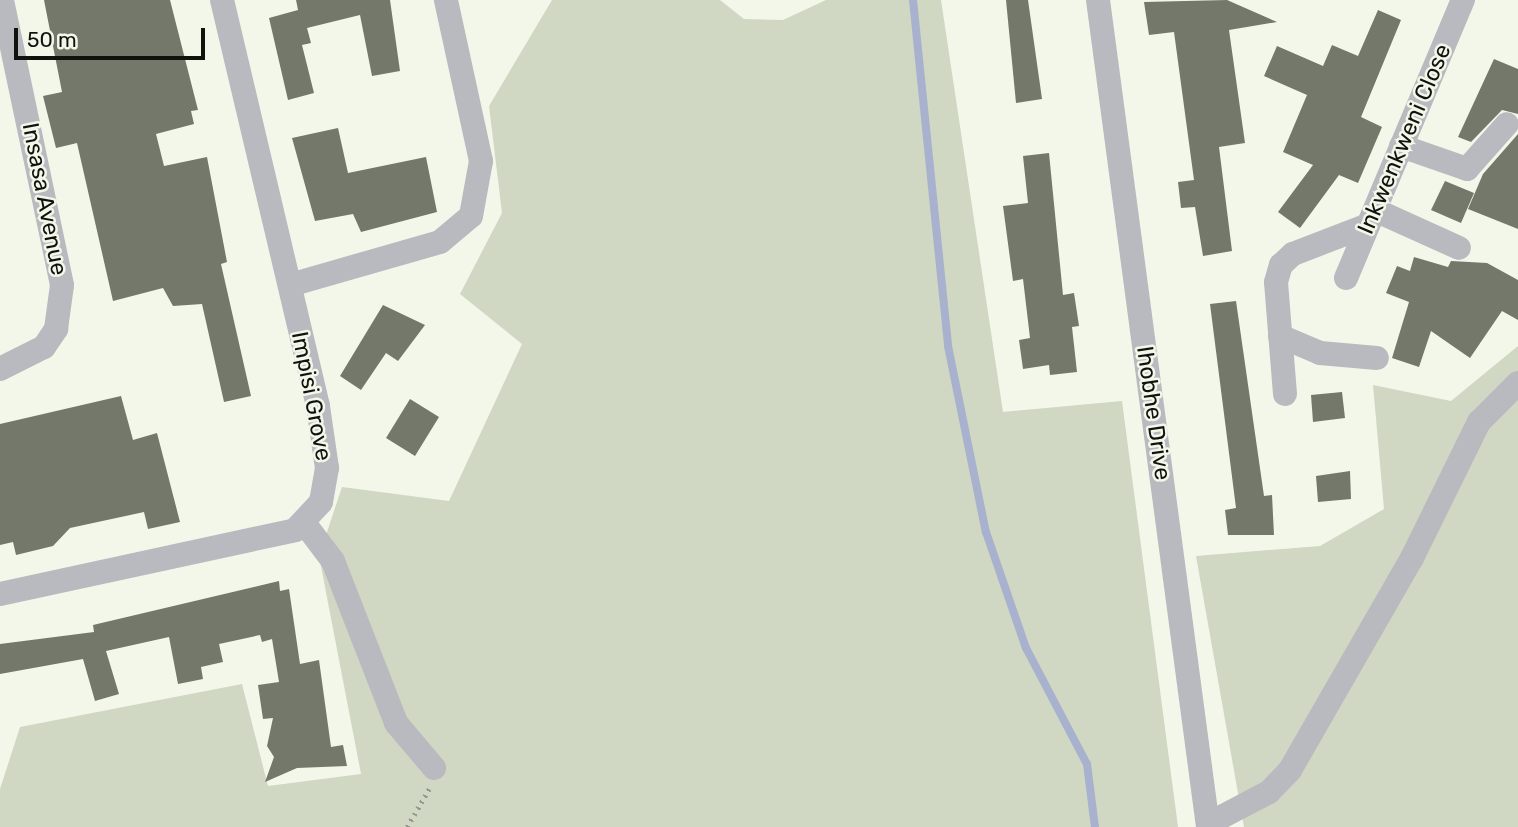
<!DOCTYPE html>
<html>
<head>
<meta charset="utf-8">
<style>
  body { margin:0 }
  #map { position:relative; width:1518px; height:827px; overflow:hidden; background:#f3f7ea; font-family:Rubik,sans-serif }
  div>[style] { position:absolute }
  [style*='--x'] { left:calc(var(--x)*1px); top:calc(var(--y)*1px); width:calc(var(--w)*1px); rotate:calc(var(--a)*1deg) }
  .green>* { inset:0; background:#d0d7c2 }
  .stream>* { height:8px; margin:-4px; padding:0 4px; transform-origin:4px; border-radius:4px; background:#a8b1cd }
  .building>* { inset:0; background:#73786b }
  .path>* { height:4.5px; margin-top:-2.25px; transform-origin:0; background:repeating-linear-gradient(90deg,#95988f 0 2px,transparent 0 7px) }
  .minor>* { height:24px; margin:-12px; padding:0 12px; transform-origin:12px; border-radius:12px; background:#b8babf }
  span { translate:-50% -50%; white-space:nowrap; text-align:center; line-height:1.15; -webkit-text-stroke:5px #f3f7ea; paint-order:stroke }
  .street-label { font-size:23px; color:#11120e }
  .scale { position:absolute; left:14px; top:28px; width:191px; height:32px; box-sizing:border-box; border:4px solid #11120e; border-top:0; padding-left:9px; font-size:21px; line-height:24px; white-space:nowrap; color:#11120e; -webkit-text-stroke:5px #f3f7ea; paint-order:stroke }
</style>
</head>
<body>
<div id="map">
  <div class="green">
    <i style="clip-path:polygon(552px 0,720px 0,744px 19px,783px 20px,826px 0,941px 0,1003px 412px,1122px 401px,1178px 827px,0 827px,0 789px,20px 727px,242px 684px,268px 786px,361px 774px,319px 556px,342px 487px,449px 501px,522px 344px,460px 294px,502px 213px,489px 106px)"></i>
    <i style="clip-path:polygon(1518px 346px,1518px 827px,1244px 827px,1196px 556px,1320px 546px,1384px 509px,1373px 385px,1451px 401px)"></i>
  </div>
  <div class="stream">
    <i style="--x:913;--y:0;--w:348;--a:84.2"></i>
    <i style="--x:948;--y:346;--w:190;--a:78.5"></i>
    <i style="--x:986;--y:532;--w:123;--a:71"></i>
    <i style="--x:1026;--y:648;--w:131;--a:62.3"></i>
    <i style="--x:1087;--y:764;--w:64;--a:82.8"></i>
  </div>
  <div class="building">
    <i style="clip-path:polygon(44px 0,170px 0,198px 110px,191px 111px,194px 124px,156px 134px,164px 166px,207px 157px,227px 262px,221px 264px,251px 396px,224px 402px,202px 304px,173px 306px,163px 288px,113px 301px,77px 143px,56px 148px,43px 96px,62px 92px)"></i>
    <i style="clip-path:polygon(296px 0,390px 0,400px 71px,372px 76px,360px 15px,307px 28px,311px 43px,302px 45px,314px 93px,288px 100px,269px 18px,298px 10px)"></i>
    <i style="clip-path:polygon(1006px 0,1028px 0,1042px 99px,1016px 103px)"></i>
    <i style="clip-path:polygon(1227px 0,1277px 22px,1229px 30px,1245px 143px,1219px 147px,1232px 251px,1203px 256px,1195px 207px,1181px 208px,1178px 182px,1194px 180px,1174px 32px,1149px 35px,1144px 2px)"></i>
    <i style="clip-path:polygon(1378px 10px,1401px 20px,1361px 117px,1382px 127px,1358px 183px,1339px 175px,1300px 228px,1278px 212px,1313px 165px,1283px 152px,1307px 95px,1264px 76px,1277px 46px,1323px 66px,1332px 45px,1358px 56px)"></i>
    <i style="clip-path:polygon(1494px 59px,1518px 69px,1518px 114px,1502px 110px,1471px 142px,1458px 137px)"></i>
    <i style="clip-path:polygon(338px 128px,348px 173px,426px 157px,437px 212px,361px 232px,353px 214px,315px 221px,292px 138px)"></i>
    <i style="clip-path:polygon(1518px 134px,1518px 229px,1468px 209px,1483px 174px)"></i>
    <i style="clip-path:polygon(1049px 153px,1063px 295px,1074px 293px,1079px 326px,1072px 327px,1077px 372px,1050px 375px,1049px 365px,1023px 369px,1019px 340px,1030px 338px,1023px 279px,1013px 281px,1003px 206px,1028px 203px,1023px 156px)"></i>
    <i style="clip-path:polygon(1445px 181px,1474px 193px,1461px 223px,1431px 210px)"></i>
    <i style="clip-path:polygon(1414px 257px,1448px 267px,1451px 261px,1487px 263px,1518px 280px,1518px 320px,1502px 311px,1470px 358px,1431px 331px,1419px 367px,1392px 358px,1409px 302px,1386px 293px,1397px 266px,1410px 271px)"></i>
    <i style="clip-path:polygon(1236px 301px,1264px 496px,1272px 495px,1274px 535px,1228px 535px,1225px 510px,1236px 508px,1210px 304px)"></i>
    <i style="clip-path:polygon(383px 305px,425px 325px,398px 361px,386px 353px,361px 390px,340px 376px)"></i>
    <i style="clip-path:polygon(1342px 392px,1345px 418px,1313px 422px,1311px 395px)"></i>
    <i style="clip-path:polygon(121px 396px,133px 440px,157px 433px,180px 522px,148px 529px,144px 512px,70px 528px,53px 546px,16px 555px,13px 542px,0 545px,0 424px)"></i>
    <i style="clip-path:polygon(410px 399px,439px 417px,415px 456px,386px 438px)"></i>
    <i style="clip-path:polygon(1350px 471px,1351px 499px,1318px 502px,1316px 476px)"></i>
    <i style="clip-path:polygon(279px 581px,280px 591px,289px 589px,300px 664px,319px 660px,331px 747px,343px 745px,347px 766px,297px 768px,265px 782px,274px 757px,267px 746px,273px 718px,263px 719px,258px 685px,279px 682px,272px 639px,262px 642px,260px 635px,219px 644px,223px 662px,201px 667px,203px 679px,178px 684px,169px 637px,106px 651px,119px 694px,95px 701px,83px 659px,0 674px,0 644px,94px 632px,93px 625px)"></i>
  </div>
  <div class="path">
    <i style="--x:407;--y:827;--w:44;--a:-59.9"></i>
  </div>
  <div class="minor">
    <i style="--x:1098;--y:0;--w:834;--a:82.42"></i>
    <i style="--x:1401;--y:146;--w:70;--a:19.2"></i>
    <i style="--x:1467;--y:169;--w:60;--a:-48.4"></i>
    <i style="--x:1375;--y:210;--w:92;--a:24.3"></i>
    <i style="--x:1346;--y:278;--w:302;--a:-67.2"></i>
    <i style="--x:290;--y:285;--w:156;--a:-16"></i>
    <i style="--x:440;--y:242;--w:40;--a:-40"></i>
    <i style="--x:471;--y:216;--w:56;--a:-79.7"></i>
    <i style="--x:481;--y:161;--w:165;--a:-102.3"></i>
    <i style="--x:1280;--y:336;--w:43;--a:23"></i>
    <i style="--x:1320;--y:353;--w:57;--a:5"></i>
    <i style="--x:0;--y:369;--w:49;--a:-26.6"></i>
    <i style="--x:44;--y:347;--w:22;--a:-56"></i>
    <i style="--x:56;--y:329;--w:44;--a:-82.2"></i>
    <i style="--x:62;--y:285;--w:291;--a:-101.9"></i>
    <i style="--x:1285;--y:394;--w:112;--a:-94.6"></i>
    <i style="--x:1276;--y:282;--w:18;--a:-74"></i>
    <i style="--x:1281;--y:265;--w:16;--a:-43"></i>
    <i style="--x:1293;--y:254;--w:80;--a:-21.1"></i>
    <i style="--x:305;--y:524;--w:46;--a:52.9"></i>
    <i style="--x:333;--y:561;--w:174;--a:68.7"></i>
    <i style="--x:396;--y:723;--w:59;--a:49.8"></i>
    <i style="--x:0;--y:594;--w:302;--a:-12.2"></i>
    <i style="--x:295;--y:530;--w:38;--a:-47"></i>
    <i style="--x:321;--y:502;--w:35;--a:-80"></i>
    <i style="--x:327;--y:468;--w:63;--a:-98.3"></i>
    <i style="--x:318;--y:406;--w:417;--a:-103.3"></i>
    <i style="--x:1208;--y:824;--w:69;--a:-27.7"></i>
    <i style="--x:1269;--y:792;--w:30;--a:-46"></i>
    <i style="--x:1290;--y:770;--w:245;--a:-60.1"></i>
    <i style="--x:1412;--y:558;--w:152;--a:-63.8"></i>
    <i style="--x:1479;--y:422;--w:55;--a:-45"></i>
  </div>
  <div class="street-label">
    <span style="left:1404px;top:139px;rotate:-67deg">Inkwenkweni Close</span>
    <span style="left:45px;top:199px;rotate:79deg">Insasa Avenue</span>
    <span style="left:312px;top:396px;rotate:79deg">Impisi Grove</span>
    <span style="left:1154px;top:413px;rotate:82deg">Ihobhe Drive</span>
  </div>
  <div class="scale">50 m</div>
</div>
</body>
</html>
